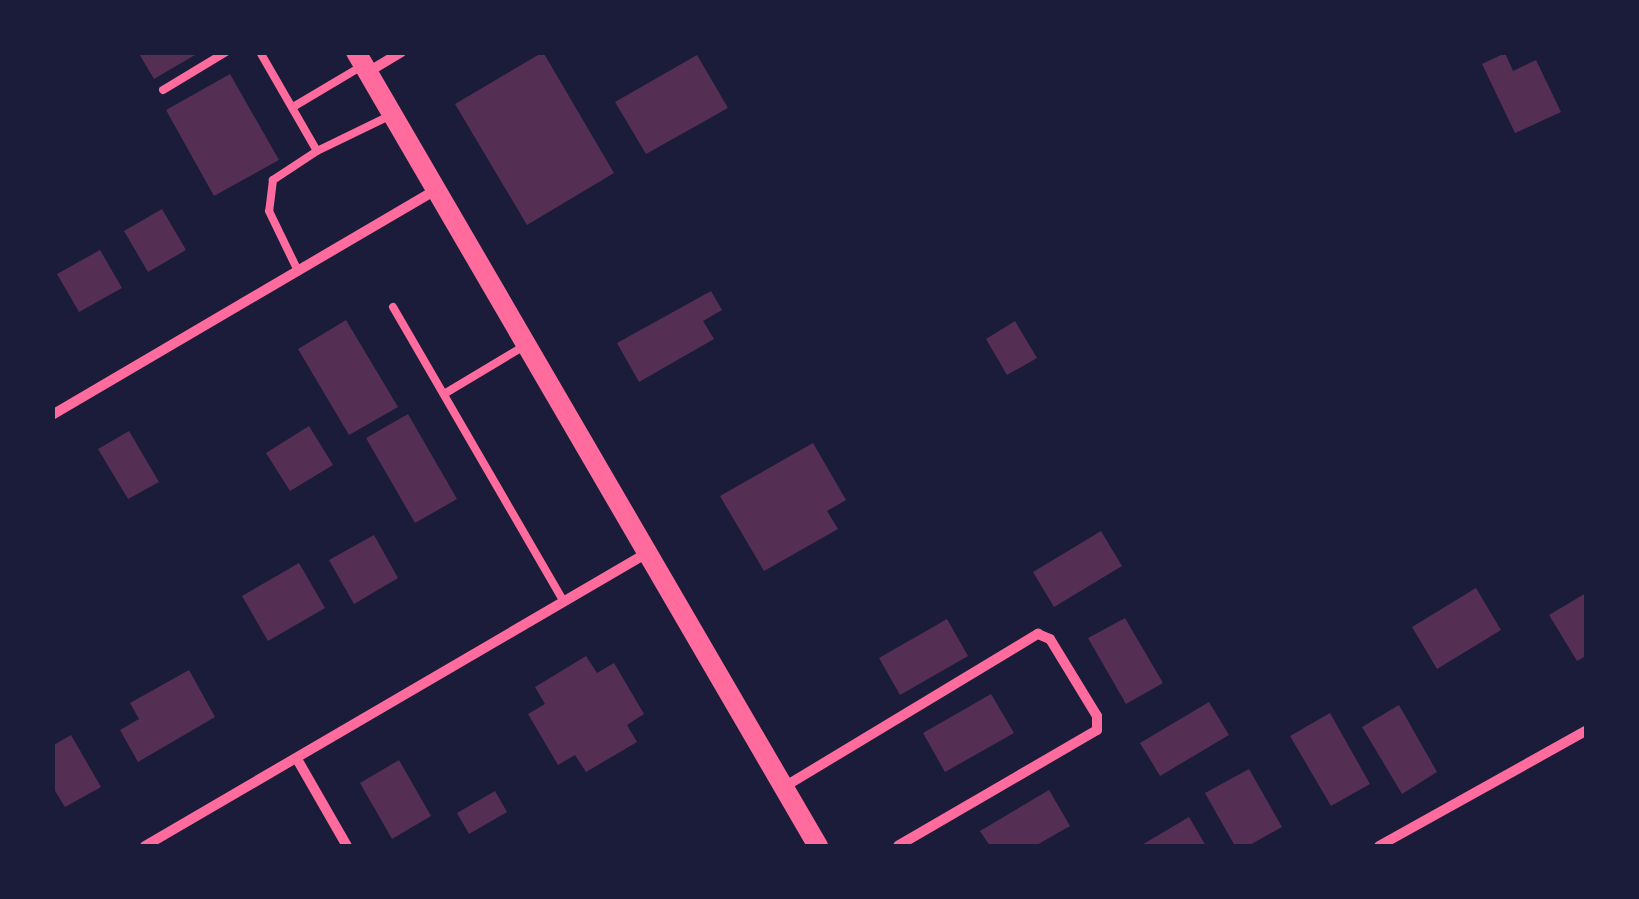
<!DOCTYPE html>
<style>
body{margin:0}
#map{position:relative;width:1639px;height:899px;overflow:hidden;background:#1b1b3a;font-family:"Titillium Web",sans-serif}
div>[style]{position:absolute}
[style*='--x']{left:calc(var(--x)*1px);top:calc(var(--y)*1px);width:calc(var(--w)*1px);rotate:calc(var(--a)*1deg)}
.building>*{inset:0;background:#542f53}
.service>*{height:8px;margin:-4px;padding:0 4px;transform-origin:4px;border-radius:4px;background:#ff6b9d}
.minor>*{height:10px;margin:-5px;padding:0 5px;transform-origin:5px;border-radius:5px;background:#ff6b9d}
.secondary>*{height:20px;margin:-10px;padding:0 10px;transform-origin:10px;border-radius:10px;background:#ff6b9d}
span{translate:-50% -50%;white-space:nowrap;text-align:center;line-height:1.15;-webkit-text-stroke:10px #1b1b3a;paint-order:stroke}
.frame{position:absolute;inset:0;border:55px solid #1b1b3a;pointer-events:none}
</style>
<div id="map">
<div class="building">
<i style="clip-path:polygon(138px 52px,200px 52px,154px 79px)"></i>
<i style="clip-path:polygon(543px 52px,614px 173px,527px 225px,455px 104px)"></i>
<i style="clip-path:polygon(1505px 53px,1513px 71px,1536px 60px,1561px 112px,1515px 133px,1482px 64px)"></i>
<i style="clip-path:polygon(697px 55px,728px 108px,646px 154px,615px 102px)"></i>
<i style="clip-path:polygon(230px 74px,279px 160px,214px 196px,166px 110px)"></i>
<i style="clip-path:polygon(162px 209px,186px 250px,148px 272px,124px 231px)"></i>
<i style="clip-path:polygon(100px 250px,122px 288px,79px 312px,57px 274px)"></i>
<i style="clip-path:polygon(711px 291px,722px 310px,703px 321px,714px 339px,639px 382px,617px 343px)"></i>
<i style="clip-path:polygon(346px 320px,398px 407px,349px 435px,298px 349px)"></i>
<i style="clip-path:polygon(1015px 321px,1037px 358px,1007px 375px,986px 339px)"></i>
<i style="clip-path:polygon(408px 414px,457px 499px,415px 523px,366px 438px)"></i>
<i style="clip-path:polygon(309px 426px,333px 465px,290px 491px,266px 453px)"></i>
<i style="clip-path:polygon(129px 431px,159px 482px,128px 499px,98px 449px)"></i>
<i style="clip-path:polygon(813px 443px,846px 500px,827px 511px,838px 529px,764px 571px,720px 496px)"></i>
<i style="clip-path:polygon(1101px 531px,1122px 566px,1054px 607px,1033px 572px)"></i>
<i style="clip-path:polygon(374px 535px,398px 578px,354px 604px,329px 560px)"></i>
<i style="clip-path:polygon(299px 563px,325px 608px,268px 641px,242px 596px)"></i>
<i style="clip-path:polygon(1476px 588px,1501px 630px,1437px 669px,1412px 627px)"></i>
<i style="clip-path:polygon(1586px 593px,1586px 656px,1577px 661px,1549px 615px)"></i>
<i style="clip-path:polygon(1125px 618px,1163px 683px,1126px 704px,1088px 638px)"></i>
<i style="clip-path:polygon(947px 619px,968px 656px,900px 695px,879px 658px)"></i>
<i style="clip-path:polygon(586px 656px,597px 673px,614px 663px,644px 714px,627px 725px,637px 742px,586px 772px,575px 755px,558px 765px,528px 714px,545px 704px,535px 687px)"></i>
<i style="clip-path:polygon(189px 670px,215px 717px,138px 762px,120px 730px,139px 719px,130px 703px)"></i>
<i style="clip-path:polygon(991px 694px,1014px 733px,945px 772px,923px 733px)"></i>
<i style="clip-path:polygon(1209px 702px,1229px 735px,1160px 776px,1140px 743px)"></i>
<i style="clip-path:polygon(1399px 705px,1437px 772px,1402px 794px,1362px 727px)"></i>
<i style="clip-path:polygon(1330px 713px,1370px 784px,1331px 806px,1290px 736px)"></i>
<i style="clip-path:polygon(71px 735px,101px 787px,65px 807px,52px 786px,52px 746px)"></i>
<i style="clip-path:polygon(399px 760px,431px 816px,392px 839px,360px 783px)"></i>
<i style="clip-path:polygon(1249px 769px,1282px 827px,1248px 846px,1235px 846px,1205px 793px)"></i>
<i style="clip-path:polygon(1049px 790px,1070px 826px,1035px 846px,990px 846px,980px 831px)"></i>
<i style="clip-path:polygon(495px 791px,507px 812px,469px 834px,457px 813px)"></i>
<i style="clip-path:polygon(1189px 817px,1206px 846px,1140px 846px)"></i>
</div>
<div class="service">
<i style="--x:260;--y:52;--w:114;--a:60.1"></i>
<i style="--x:317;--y:151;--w:53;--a:146.6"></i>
<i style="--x:273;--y:180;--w:31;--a:97"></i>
<i style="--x:269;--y:211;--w:67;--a:64.2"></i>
<i style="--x:163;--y:90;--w:74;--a:-31.1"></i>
<i style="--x:293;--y:107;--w:80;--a:-30.7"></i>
<i style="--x:317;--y:151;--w:80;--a:-25.9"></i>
<i style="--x:393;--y:307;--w:341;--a:59.9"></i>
<i style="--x:444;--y:394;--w:96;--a:-30.9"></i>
</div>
<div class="minor">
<i style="--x:368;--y:72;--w:39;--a:-31"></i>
<i style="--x:52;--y:415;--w:445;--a:-30.4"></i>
<i style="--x:297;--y:759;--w:100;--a:60.1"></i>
<i style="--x:784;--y:787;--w:297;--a:-31.1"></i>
<i style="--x:1038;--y:634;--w:13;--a:23"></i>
<i style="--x:1050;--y:639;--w:90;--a:58.6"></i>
<i style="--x:1097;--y:716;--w:14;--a:90"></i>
<i style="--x:1097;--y:730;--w:230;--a:149.8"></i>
<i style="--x:145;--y:846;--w:581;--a:-30.27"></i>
<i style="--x:1379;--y:846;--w:237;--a:-29.1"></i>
</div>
<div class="secondary">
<i style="--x:356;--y:52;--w:919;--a:59.81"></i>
</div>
<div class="frame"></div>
</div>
